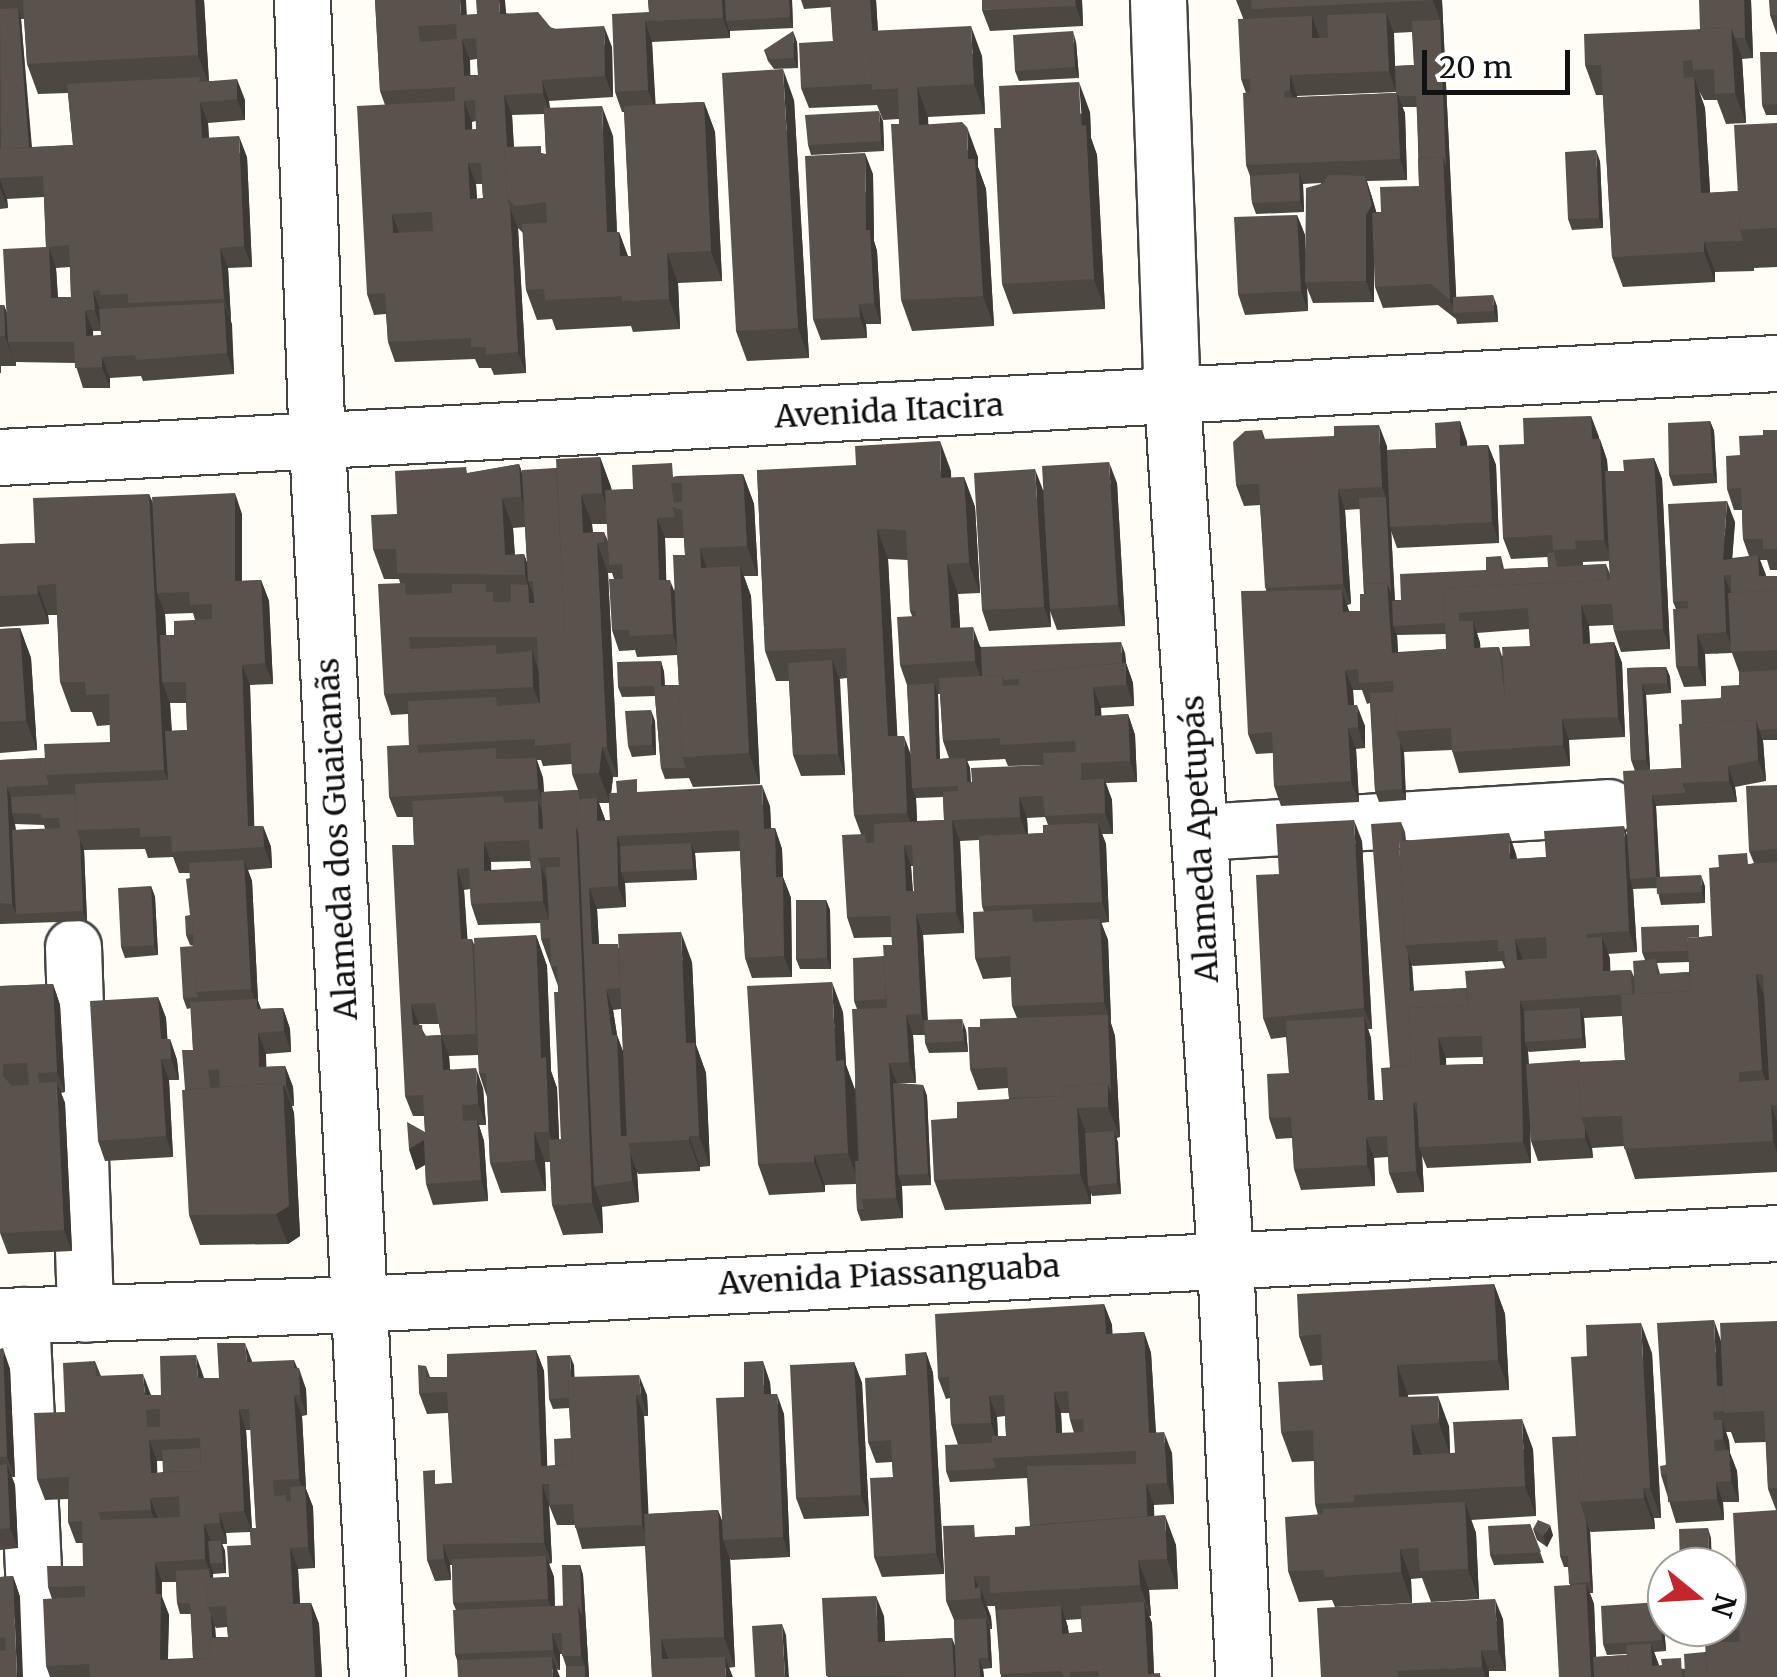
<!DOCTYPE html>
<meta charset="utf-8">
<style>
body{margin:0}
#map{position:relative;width:1777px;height:1677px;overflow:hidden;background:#fffdf5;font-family:Merriweather,serif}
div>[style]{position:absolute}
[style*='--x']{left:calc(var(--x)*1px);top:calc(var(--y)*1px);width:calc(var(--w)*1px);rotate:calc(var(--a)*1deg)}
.roads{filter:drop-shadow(2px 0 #444) drop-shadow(-2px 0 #444) drop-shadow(0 2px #444) drop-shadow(0 -2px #444)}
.minor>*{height:55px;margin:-27.5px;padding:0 27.5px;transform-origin:27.5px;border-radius:27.5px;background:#fff}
.wall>*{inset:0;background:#4d4742}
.shaded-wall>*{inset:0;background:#3f3936}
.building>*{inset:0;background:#5a524d}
span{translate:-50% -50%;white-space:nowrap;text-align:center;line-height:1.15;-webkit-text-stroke:10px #fff;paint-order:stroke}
.street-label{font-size:32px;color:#111}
.north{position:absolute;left:1647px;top:1547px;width:100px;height:100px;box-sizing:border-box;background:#fff;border:2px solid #a0a0a0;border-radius:50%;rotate:108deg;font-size:28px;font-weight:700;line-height:40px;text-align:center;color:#111}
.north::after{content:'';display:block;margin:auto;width:35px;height:45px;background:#c4262e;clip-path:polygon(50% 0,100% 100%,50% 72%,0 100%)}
.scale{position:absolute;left:1422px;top:50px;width:148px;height:45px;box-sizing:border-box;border:5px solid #111;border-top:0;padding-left:12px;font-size:30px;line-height:35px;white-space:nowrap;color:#111;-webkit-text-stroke:8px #fff;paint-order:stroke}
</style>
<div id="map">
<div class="roads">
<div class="minor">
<i style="--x:302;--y:0;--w:441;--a:88.1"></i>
<i style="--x:317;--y:441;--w:1237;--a:87.22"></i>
<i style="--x:1158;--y:0;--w:395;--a:88"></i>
<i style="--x:1172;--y:395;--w:865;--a:86.49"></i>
<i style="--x:1225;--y:1258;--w:419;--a:87.5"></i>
<i style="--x:0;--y:457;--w:1779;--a:-3.03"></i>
<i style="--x:1200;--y:832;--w:409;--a:-3.5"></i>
<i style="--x:73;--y:947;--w:367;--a:88.1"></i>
<i style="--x:21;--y:1315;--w:362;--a:87.3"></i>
<i style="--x:0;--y:1316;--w:357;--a:-1.9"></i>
<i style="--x:357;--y:1304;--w:1422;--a:-2.86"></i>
</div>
</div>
<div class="wall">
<i style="clip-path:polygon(evenodd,0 0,204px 0,209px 81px,245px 100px,245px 120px,208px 123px,209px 138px,247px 157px,252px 267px,228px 268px,234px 374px,143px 381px,141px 376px,110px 378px,110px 388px,83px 388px,75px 363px,16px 362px,16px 366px,1px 366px,1px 373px,0 373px,0 305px,4px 305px,7px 314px,46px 247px,44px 197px,7px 199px,8px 208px,0 209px,0 0,21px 19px,24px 19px,27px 64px,38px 94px,68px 93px,73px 145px,32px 147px,21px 19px,0 0,70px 267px,71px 297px,58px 297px,56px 268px,70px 267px,0 0,93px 331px,101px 331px,101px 335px,93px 336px,93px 331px)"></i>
<i style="clip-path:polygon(evenodd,375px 0,467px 15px,506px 13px,612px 47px,613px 97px,549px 101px,550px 108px,613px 136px,617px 232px,619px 232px,628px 256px,631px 256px,624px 112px,622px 112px,615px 92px,649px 12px,648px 0,792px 0,793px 28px,730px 31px,730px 38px,652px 42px,655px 104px,704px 102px,715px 132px,722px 281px,678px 283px,680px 329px,633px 332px,631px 326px,556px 330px,552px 319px,537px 320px,526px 290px,523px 233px,518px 228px,526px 373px,494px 375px,491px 368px,479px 368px,475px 359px,395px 362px,388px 342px,386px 314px,374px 315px,367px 294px,385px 105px,380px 91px,375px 0,477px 59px,478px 75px,470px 75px,470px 60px,477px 59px,375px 0,544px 114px,546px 154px,514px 147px,512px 115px,544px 114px,375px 0,476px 121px,476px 129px,472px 130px,472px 122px,476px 121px,375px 0,476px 184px,482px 184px,483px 198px,477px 199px,476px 184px)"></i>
<i style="clip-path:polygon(801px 0,876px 0,878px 31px,982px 56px,985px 114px,928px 117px,928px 124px,978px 157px,978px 167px,986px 189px,994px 326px,912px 331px,901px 300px,899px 119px,883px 120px,877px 105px,809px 108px,801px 88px,833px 41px,831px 7px,804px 9px)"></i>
<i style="clip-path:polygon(1082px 0,1083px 26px,990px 31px,982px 10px)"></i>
<i style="clip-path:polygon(evenodd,1236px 0,1442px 0,1456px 297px,1497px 306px,1498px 322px,1457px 324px,1456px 319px,1438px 305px,1383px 308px,1375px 287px,1374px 250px,1374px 302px,1313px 303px,1307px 288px,1308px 311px,1245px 315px,1238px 294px,1297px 215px,1305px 235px,1305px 251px,1321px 183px,1303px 184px,1304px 212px,1256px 214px,1252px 203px,1250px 176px,1246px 165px,1246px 93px,1241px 79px,1243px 18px,1236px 0,1412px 32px,1414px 65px,1395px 66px,1393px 33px,1412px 32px,1236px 0,1396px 92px,1396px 93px,1297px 97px,1297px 96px,1396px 92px,1236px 0,1402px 107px,1417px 107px,1419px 186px,1381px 212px,1376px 212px,1367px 181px,1407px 180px,1405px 113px,1402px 107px)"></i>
<i style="clip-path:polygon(1751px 0,1753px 58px,1742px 59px,1746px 123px,1726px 124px,1717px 100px,1704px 100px,1699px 91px,1705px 108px,1710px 193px,1738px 191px,1777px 123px,1777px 267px,1754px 268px,1754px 271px,1715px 272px,1715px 282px,1623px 287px,1612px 257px,1603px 95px,1596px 95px,1585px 65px,1700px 29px)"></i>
<i style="clip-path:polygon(1777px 0,1777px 35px,1770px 15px)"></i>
<i style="clip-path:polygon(797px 42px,798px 68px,774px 69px,768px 61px,764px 50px)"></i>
<i style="clip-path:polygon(1076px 42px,1079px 78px,1019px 81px,1015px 71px)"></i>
<i style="clip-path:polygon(1777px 52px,1777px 115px,1766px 115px,1762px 105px)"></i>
<i style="clip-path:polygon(794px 100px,809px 358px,747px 361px,736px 331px)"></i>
<i style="clip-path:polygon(1090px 112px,1091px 138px,1097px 155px,1105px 309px,1013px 314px,1002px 284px,1001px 128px)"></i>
<i style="clip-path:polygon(883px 121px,884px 151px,811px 155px,808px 145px)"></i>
<i style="clip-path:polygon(1600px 161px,1603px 228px,1572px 230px,1568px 219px)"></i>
<i style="clip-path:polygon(873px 174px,874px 241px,877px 251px,881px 324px,866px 324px,867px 338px,821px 340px,813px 319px)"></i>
<i style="clip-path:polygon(evenodd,1591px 416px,1607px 460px,1608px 471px,1624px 471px,1654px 458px,1662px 479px,1670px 649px,1621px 652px,1614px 631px,1613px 625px,1589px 626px,1590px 644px,1614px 642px,1622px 663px,1625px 737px,1569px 740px,1570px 766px,1459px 773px,1452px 750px,1404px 752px,1406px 800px,1379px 802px,1375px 791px,1370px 703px,1367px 704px,1362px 690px,1353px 690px,1354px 705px,1365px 726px,1365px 748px,1356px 749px,1359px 802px,1281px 806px,1274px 786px,1273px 753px,1256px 754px,1248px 734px,1266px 591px,1260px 505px,1244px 506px,1236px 485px,1262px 430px,1265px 439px,1387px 446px,1387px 450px,1436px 448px,1460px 421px,1467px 446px,1488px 445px,1496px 465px,1499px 543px,1397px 548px,1391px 531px,1395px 600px,1401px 600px,1486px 570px,1501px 556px,1504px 569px,1548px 567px,1548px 557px,1511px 559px,1503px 538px,1524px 444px,1591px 416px,1360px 509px,1364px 594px,1360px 611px,1349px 611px,1347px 605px,1351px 604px,1345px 510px,1360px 509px,1591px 416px,1609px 561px,1610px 574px,1606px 564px,1583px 565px,1583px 562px,1609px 561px,1591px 416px,1529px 629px,1530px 646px,1502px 656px,1499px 647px,1480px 648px,1477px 633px,1529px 629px,1591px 416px,1446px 634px,1446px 649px,1398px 652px,1397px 635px,1446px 634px)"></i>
<i style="clip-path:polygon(1710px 421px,1714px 431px,1717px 483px,1673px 486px,1669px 475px)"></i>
<i style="clip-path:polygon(evenodd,1777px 430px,1777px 570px,1770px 570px,1767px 560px,1760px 560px,1766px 576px,1777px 576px,1777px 740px,1763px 740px,1766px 781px,1735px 787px,1737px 802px,1656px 806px,1660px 877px,1705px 886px,1705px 903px,1661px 905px,1657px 888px,1633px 889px,1637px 952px,1608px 954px,1610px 971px,1631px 970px,1635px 979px,1645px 960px,1642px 952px,1703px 937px,1712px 936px,1751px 864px,1754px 863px,1749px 851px,1777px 785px,1777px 1172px,1635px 1179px,1624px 1146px,1592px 1148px,1593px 1158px,1538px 1161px,1531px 1141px,1530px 1129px,1531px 1163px,1427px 1168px,1422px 1156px,1424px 1192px,1397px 1193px,1389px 1173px,1388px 1157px,1374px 1158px,1375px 1186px,1301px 1190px,1294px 1169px,1292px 1138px,1276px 1139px,1269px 1118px,1289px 1073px,1286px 1037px,1271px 1039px,1263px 1018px,1279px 874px,1362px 841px,1372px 1029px,1368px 1029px,1371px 1038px,1374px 1100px,1383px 1100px,1390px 1067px,1401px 822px,1405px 832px,1406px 840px,1516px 854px,1517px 859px,1546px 857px,1627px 836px,1635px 771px,1631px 760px,1627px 668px,1666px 667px,1670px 677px,1671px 693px,1646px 695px,1650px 770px,1682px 768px,1682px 724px,1739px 685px,1739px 672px,1732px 653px,1705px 654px,1706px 686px,1684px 687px,1676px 666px,1676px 609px,1673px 602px,1735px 522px,1732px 558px,1749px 556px,1743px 539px,1742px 510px,1734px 510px,1727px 489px,1740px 455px,1763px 435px,1777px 430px,1502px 961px,1505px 968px,1466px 988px,1414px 991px,1412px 965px,1413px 966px,1502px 961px,1777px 430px,1689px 962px,1689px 972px,1660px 974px,1657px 963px,1689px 962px,1777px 430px,1622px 1016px,1625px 1060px,1529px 1064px,1528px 1051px,1529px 1052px,1586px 1048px,1584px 1018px,1622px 1016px,1777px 430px,1483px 1057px,1483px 1064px,1446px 1065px,1446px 1058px,1483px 1057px)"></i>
<i style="clip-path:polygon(evenodd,600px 457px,612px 490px,633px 489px,677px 476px,743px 474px,754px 504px,758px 576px,744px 576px,751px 596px,760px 784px,693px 787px,689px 778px,665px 779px,661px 768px,655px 696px,622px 697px,618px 687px,661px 661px,664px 672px,665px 685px,679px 685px,677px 655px,637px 657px,635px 650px,619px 651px,612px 630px,614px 579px,612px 573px,608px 573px,618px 777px,613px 777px,611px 793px,641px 792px,770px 806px,771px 828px,775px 828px,782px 849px,783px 877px,791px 898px,792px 977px,752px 978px,745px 958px,740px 851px,695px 853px,697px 880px,625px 883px,626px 907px,597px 909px,599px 944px,692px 962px,696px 1045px,706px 1073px,710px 1166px,700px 1167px,700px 1171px,638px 1174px,637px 1172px,639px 1202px,602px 1207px,603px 1233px,563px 1235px,552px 1205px,550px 1162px,545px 1162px,546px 1191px,501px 1193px,490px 1163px,487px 1097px,479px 1073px,478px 1055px,449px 1056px,450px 1069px,483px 1088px,486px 1125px,479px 1125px,484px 1141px,488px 1201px,433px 1205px,426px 1184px,425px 1165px,416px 1170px,409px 1149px,425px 1132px,424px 1116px,413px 1116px,405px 1096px,414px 845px,413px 817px,397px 817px,389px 797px,409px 745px,408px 714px,391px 715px,384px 694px,400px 583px,399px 579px,384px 579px,373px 549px,397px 514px,469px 473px,519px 464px,522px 473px,556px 468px,600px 457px,592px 524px,607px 524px,608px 541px,604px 532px,593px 532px,592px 524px,600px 457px,525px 527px,527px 563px,524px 554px,515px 555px,513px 528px,525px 527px,600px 457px,665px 538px,684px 538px,685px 555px,674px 591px,666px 580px,665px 538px,600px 457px,537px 760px,541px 760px,543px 766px,572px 764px,572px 774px,578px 790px,544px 792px,543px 778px,537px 760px,600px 457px,599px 803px,609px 803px,610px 820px,605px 820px,599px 803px,600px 457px,530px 861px,531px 868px,491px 870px,491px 862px,530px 861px,600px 457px,470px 889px,471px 904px,478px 925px,541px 923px,541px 939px,558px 986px,561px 1139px,559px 1139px,557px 1088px,551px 1071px,547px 966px,536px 935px,474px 944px,472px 939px,467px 939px,464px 890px,470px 889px,600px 457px,621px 1009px,623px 1051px,617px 1035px,613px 1010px,621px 1009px,600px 457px,419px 1024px,439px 1024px,441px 1035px,426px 1036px,419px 1024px)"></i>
<i style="clip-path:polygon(evenodd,757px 470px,951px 471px,951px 478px,964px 477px,975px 507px,980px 593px,958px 594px,960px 628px,981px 647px,1125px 653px,1126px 663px,1133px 683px,1134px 706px,1101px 708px,1101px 716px,1128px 714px,1135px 735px,1137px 782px,1106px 783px,1112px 800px,1113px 834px,1102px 834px,1106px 844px,1109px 922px,1101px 923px,1108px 940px,1111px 1023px,1115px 1036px,1120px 1137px,1117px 1138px,1121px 1194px,1092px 1196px,1091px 1193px,1091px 1204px,945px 1210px,934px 1180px,957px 1118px,1009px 1099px,1008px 1088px,978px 1090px,970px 1069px,980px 1027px,1017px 1018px,1012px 1006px,1011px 977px,983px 979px,975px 958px,984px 912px,982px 906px,979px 840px,960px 841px,964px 933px,923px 935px,928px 1020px,966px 1030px,968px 1052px,929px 1053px,925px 1043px,925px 1035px,913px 1035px,916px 1083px,897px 1083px,923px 1085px,927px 1096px,931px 1185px,902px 1186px,903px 1218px,861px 1221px,857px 1210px,856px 1184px,825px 1185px,825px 1192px,769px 1195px,758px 1164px,843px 1012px,846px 1065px,855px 1090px,857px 1009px,854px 1001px,892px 945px,892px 937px,854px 938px,847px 917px,861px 834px,854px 815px,847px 678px,839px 679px,845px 775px,801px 776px,793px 755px,789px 681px,776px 681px,765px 651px,757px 470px,888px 559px,908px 560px,910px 611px,912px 616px,900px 665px,907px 685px,911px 755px,897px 736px,888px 559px,757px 470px,938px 694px,940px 694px,943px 741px,949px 758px,940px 759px,938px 694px,757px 470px,1005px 759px,1008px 766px,1044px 765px,971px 782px,970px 768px,967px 761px,1005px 759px,757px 470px,943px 797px,944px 820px,917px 821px,916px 798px,943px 797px,757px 470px,1045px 817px,1048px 825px,1043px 833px,1028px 834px,1027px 818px,1045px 817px,757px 470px,911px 866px,913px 866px,914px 891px,913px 891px,911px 866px)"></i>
<i style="clip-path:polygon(1117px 483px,1125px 626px,1057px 630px,1050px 611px,1051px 627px,989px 631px,982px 610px,1043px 490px)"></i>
<i style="clip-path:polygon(evenodd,149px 494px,153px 503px,242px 514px,242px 581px,261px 580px,269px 601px,273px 684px,250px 685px,254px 826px,263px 826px,271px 847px,272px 868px,248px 870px,252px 881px,258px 1001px,261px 1009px,283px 1008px,290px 1029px,291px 1052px,266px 1054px,266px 1067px,285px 1066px,293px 1087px,294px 1106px,292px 1106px,294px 1113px,300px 1236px,288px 1244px,200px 1245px,189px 1215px,185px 1089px,193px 1050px,191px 1008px,187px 1009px,183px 998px,194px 946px,190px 945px,186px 935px,190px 915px,190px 873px,179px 873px,173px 857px,148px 858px,145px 849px,84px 850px,87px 921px,0 924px,0 760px,45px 758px,110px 742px,110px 725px,97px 726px,92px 712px,71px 712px,60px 682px,57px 615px,48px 615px,49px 624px,0 627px,0 544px,35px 543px,149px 494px,193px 613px,195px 620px,174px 635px,166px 635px,165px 614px,193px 613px,149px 494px,170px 703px,186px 703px,187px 730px,172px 731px,170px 703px,149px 494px,15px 824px,44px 825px,45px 829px,16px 830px,15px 824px)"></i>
<i style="clip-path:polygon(20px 628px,31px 658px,37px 750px,0 753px,0 629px)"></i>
<i style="clip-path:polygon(655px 721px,656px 755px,632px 757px,628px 746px)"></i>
<i style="clip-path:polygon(151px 886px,155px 897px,158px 955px,125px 958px,121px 947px)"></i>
<i style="clip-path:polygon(826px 900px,830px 910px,831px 969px,800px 969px,796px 959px)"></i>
<i style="clip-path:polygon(53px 984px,60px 1005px,65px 1092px,61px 1093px,65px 1103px,72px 1251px,8px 1254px,0 1233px,0 986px)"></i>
<i style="clip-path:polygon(158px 997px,166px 1018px,167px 1039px,170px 1039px,177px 1060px,179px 1080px,169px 1080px,173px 1157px,105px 1161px,98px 1141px)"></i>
<i style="clip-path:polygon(1494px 1284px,1505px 1314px,1509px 1390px,1408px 1395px,1408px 1397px,1449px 1426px,1450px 1453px,1533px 1449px,1536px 1516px,1471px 1520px,1476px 1533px,1479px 1599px,1431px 1602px,1422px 1578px,1411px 1579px,1412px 1603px,1335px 1607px,1332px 1600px,1299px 1602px,1288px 1571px,1318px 1515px,1315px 1504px,1314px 1461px,1292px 1462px,1281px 1432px,1323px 1380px,1322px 1365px,1310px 1366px,1299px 1336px)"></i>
<i style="clip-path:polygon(evenodd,1104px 1304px,1112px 1325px,1112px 1334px,1144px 1332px,1151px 1353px,1156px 1432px,1172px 1453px,1174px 1504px,1154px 1505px,1154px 1516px,1176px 1545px,1178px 1589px,1149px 1590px,1151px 1616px,1149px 1616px,1152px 1623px,1154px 1673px,1162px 1677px,1001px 1677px,995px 1606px,987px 1606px,991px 1617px,992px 1629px,990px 1629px,992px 1668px,983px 1669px,984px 1677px,827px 1677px,884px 1616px,885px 1641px,952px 1638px,955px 1647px,954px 1620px,946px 1601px,978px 1537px,1015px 1535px,1030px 1526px,1027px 1478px,950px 1482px,946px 1471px,958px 1445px,951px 1424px,950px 1398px,946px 1399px,938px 1378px,1104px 1304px,1061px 1413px,1069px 1413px,1070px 1420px,1074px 1433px,1062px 1433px,1061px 1413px,1104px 1304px,1005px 1416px,1006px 1436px,998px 1436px,997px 1417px,1005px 1416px,1104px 1304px,1081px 1619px,1082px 1632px,1069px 1633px,1066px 1620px,1081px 1619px)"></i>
<i style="clip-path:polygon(1777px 1321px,1777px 1677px,1559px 1677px,1570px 1585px,1568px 1567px,1564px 1567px,1560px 1556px,1576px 1436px,1652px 1353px,1661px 1518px,1654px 1518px,1655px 1529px,1591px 1532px,1590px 1531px,1593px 1593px,1590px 1593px,1594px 1604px,1596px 1657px,1627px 1655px,1627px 1654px,1607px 1655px,1603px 1644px,1659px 1602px,1663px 1613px,1666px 1651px,1654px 1652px,1659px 1666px,1685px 1669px,1705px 1652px,1740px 1642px,1681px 1642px,1677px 1632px,1737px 1595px,1776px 1510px,1768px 1489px,1766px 1442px,1735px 1443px,1731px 1432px,1726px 1432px,1729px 1441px,1730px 1453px,1737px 1471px,1739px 1502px,1723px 1502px,1724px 1520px,1676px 1523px,1661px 1475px,1721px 1340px)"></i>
<i style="clip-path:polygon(0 1349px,10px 1369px,15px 1477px,12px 1477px,15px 1485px,18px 1548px,0 1550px)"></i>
<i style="clip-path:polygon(536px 1350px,544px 1371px,547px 1466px,555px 1465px,571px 1438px,569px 1408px,553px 1409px,549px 1399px,574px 1365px,574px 1377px,647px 1395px,648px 1416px,644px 1416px,648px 1514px,718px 1510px,722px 1521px,744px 1397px,770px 1382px,771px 1394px,784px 1414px,790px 1557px,731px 1560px,730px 1559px,735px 1667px,652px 1677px,645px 1546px,582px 1549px,575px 1525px,557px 1525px,549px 1505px,552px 1563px,549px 1564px,554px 1577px,555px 1606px,563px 1606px,580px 1565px,583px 1575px,589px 1677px,566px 1666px,562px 1654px,560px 1654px,560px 1670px,457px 1660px,455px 1654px,456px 1610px,453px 1603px,452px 1565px,450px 1565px,451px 1580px,435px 1581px,427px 1560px,440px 1484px,452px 1483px,448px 1413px,427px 1414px,419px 1393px,426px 1366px,430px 1377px,447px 1377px)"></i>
<i style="clip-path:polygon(926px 1352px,933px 1373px,944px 1574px,882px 1577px,874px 1557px,893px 1477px,892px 1462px,876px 1463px,868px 1442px,906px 1375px)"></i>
<i style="clip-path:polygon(evenodd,95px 1361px,101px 1376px,151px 1395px,161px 1395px,203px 1375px,204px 1378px,219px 1378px,252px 1362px,299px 1368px,306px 1389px,307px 1415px,302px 1416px,306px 1489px,313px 1507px,315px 1568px,298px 1569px,300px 1603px,311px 1603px,319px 1624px,322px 1677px,50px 1677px,46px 1666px,52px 1599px,48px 1587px,83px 1566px,83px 1543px,76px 1543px,68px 1522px,68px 1499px,45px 1500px,37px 1479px,65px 1412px,95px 1361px,246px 1430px,251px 1430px,256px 1528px,252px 1528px,246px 1430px,95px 1361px,157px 1461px,163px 1461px,163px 1472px,157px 1473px,157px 1461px,95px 1361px,250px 1532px,251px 1545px,229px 1577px,213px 1578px,213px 1572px,213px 1574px,226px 1573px,225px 1551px,222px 1544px,227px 1544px,226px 1533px,250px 1532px,95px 1361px,162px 1582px,176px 1582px,177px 1603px,180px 1614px,191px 1614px,193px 1658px,168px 1659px,169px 1615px,162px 1597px,162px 1582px,95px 1361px,215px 1626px,216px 1628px,227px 1627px,228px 1637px,216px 1637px,215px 1626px)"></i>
<i style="clip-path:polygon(854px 1362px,862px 1383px,869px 1516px,804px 1519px,796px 1498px)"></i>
<i style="clip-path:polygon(1530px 1524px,1544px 1563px,1494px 1565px,1490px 1555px)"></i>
<i style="clip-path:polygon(1533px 1529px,1553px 1535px,1547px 1547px,1537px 1540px)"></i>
<i style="clip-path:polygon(13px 1576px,20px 1597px,0 1677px,0 1577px)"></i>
<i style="clip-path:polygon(1503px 1619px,1506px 1671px,1489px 1671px,1489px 1677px,1321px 1677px)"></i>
</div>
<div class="shaded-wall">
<i style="clip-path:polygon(195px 0,204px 0,209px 85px,198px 55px)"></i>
<i style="clip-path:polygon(460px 0,466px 0,468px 36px,461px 15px)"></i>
<i style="clip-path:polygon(499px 0,505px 0,508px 35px,500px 14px)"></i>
<i style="clip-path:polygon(722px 0,728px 0,726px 21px,730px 31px,730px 38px,723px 18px)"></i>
<i style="clip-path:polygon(789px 0,792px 0,793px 28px,790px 17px)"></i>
<i style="clip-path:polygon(870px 0,876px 0,881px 89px,877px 90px)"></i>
<i style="clip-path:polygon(1075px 0,1082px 0,1083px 26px,1076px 6px)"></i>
<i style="clip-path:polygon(1433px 0,1442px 0,1457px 313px,1455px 313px,1450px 300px,1443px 157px,1440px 20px)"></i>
<i style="clip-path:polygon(1744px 0,1751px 0,1753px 58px,1745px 38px)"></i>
<i style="clip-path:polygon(18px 8px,21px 19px,33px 168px,29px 158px)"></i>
<i style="clip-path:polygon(1386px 13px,1394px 33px,1396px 92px,1389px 71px)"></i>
<i style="clip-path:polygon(1312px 16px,1319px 36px,1320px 59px,1312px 38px)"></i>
<i style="clip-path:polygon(645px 21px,652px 42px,656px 111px,648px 90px)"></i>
<i style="clip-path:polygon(604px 26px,612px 47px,613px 97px,605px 76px)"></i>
<i style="clip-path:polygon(971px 26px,982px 56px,985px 114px,974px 84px)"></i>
<i style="clip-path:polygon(1731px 28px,1742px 58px,1746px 123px,1735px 93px)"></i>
<i style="clip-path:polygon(793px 31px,797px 42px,798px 68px,794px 58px)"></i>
<i style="clip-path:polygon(1073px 31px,1076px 42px,1079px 78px,1075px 67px)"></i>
<i style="clip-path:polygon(462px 39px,470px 60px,471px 97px,464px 76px)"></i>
<i style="clip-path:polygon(783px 69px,794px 100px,809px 358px,798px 328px)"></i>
<i style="clip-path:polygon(1290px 75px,1297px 96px,1298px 111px,1290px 90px)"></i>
<i style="clip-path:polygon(1694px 77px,1705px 108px,1712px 224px,1701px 193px)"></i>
<i style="clip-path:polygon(237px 79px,245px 100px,245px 120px,237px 99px)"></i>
<i style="clip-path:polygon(542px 80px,549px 101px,550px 114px,543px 93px)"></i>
<i style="clip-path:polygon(1079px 82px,1090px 112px,1091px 138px,1097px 155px,1105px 309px,1094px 279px)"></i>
<i style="clip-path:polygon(917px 87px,928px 117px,930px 155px,919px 125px)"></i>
<i style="clip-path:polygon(1397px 93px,1405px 113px,1407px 180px,1400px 159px)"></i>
<i style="clip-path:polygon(504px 95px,512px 115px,517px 206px,510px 201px)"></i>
<i style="clip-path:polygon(464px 101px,472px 122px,473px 150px,465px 130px)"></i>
<i style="clip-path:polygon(200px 102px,208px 123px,210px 159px,202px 138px)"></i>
<i style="clip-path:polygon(704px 102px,715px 132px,722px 281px,711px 251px)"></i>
<i style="clip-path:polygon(602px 106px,613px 136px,618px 262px,607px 232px)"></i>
<i style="clip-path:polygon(879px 111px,883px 121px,884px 151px,881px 141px)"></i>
<i style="clip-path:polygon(967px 127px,978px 157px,978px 167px,986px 189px,994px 326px,983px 296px,968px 159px)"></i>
<i style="clip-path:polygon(239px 136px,247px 157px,252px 267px,244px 246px)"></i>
<i style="clip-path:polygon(1596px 150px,1600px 161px,1603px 228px,1599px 218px)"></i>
<i style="clip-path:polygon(865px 153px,873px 174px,874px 241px,877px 251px,881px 324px,874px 303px,866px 230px)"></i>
<i style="clip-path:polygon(468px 163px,476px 184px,478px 220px,470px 199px)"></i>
<i style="clip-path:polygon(1299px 173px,1303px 184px,1304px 212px,1300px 201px)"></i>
<i style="clip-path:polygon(1365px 176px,1372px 197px,1380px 225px,1374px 235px,1374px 302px,1366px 281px)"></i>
<i style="clip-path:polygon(0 180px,7px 199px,8px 208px,0 187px)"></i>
<i style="clip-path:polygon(510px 208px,518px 228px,526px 373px,518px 352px)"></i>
<i style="clip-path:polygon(392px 214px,400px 235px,393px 233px)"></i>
<i style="clip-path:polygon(1297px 215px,1305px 235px,1307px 282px,1305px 282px,1307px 288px,1308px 311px,1301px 291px)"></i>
<i style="clip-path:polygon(619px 232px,630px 262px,620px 256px)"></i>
<i style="clip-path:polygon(1704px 242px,1715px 272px,1715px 282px,1704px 252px)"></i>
<i style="clip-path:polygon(49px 247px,56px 268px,59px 318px,51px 298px)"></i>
<i style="clip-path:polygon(220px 248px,228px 268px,231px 320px,224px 299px)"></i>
<i style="clip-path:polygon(667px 253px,678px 283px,680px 329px,669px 299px)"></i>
<i style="clip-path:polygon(93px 291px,101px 311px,102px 331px,95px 310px)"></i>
<i style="clip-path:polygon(1493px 295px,1497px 306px,1498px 322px,1494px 311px)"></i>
<i style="clip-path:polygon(224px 303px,232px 324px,234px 374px,227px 353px)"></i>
<i style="clip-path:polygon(859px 304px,866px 324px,867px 338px,860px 317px)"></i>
<i style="clip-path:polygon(4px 305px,15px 335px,8px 342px,16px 366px,5px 336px)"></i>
<i style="clip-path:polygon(85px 310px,93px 331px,94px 357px,86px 336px)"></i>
<i style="clip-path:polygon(102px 357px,110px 378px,110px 388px,102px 367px)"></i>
<i style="clip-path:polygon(1591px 416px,1599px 437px,1600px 460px,1592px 439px)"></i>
<i style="clip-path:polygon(1460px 421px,1467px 442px,1468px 467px,1460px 446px)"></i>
<i style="clip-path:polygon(1710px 421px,1714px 431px,1717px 483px,1713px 473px)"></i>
<i style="clip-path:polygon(1379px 425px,1387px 446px,1396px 626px,1393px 626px,1397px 635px,1399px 673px,1392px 653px,1387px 583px,1386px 497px,1382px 487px)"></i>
<i style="clip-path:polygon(1600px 439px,1607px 460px,1612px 560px,1604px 540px)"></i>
<i style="clip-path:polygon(940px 441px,951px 471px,952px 508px,941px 478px)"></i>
<i style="clip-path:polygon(1488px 445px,1496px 465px,1499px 543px,1492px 522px)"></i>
<i style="clip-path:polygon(600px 457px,611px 487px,613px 523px,602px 493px)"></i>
<i style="clip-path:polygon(1654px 458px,1662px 479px,1670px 649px,1663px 629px)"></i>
<i style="clip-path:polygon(1109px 462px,1117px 483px,1125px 626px,1118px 605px)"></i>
<i style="clip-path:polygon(519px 464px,530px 495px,532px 527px,521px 497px)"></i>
<i style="clip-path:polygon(1035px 469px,1043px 490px,1051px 627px,1044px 607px)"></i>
<i style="clip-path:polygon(743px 474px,754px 504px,758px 576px,747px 546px)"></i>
<i style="clip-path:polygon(964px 477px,975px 507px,980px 593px,969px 563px)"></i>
<i style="clip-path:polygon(1338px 489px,1345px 510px,1351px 604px,1343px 584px)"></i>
<i style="clip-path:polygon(235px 493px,242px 514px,242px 602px,235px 581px)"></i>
<i style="clip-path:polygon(149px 494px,160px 524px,157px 593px,165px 614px,169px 682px,162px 682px,170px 703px,175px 800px,164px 770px)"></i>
<i style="clip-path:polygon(581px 494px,592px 524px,594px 563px,583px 533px)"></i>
<i style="clip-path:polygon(502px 498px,513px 528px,516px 575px,505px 555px)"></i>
<i style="clip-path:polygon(1727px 501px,1735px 522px,1731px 575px,1723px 560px)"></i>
<i style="clip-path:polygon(657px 518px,665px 538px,667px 601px,659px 580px)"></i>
<i style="clip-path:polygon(877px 529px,888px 559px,899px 766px,888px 736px)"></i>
<i style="clip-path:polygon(597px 543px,608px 573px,618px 777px,607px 747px)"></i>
<i style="clip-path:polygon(700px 548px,710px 578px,701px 568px)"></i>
<i style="clip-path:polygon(524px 554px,535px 586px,533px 581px,528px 581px,536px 601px,537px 624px,529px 603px,528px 585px,525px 575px)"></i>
<i style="clip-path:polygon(1758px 555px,1766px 575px,1767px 597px,1759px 576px)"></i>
<i style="clip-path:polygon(947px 564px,958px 594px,962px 659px,951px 628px)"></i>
<i style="clip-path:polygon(740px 566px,751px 596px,760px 784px,749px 753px)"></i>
<i style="clip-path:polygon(1724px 575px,1732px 596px,1734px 653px,1726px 632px)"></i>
<i style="clip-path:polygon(261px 580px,269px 601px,273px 684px,265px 663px)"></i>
<i style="clip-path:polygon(670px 580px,678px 601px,680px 655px,673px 634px)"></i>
<i style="clip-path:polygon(37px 585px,48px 615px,49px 624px,38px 594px)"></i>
<i style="clip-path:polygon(1342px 590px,1349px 611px,1343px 612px)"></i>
<i style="clip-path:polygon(1581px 605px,1589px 626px,1591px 665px,1583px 644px)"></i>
<i style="clip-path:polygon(1473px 621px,1480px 642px,1482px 669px,1474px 648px)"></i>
<i style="clip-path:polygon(973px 627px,984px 657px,982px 681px,975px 661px)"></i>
<i style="clip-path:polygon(20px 628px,31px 658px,37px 750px,26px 720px)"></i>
<i style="clip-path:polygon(1697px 634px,1705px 654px,1706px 686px,1698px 666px)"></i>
<i style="clip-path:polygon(1121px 642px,1125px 653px,1126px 663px,1133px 683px,1134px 706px,1123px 673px)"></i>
<i style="clip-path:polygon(1614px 642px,1622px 663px,1625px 737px,1618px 717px)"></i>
<i style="clip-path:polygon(532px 651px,539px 672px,541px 707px,533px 687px)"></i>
<i style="clip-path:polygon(832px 660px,840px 680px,845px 775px,838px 754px)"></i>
<i style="clip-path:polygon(661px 661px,664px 672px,665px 696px,661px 686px)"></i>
<i style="clip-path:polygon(242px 665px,250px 685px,255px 847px,248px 826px)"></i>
<i style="clip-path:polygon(1666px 667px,1670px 677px,1671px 693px,1667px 683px)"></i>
<i style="clip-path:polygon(1345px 670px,1353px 690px,1355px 726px,1348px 705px)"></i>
<i style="clip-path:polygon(934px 683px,938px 694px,940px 770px,936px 759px)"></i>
<i style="clip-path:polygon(1642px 684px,1646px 695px,1650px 770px,1646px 760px)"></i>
<i style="clip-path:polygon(1093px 687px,1101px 708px,1103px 737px,1095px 716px)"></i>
<i style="clip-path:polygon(1357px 705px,1365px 726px,1365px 748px,1358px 727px)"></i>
<i style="clip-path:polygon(651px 710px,655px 721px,656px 755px,652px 745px)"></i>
<i style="clip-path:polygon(1128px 714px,1135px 735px,1137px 782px,1130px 761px)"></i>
<i style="clip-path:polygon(1562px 719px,1569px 740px,1570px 766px,1563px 745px)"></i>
<i style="clip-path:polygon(1756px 720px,1763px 741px,1766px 781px,1758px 760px)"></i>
<i style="clip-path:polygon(1348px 728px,1356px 749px,1359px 802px,1351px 781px)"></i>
<i style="clip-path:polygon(904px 736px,915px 766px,912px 788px,916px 798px,918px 843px,907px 813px)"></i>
<i style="clip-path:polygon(1400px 742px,1404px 752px,1406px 800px,1402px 789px)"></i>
<i style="clip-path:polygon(602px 747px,613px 777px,610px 803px,599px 773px)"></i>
<i style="clip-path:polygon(536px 758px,543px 778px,545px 810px,538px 789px)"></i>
<i style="clip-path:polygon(966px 758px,970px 768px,971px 796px,968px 785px)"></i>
<i style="clip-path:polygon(1728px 766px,1735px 787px,1737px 802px,1729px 781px)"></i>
<i style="clip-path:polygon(1104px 779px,1112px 800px,1113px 834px,1105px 813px)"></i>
<i style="clip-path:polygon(762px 785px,770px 806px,772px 849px,764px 829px)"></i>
<i style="clip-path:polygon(7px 787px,15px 808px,12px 813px,15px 824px,20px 914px,16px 914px,20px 924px,12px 904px)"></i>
<i style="clip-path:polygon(580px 795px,584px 804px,594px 1186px,602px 1207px,603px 1233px,592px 1203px,576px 827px)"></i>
<i style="clip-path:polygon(1652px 795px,1656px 806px,1660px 888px,1656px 877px)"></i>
<i style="clip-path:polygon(1019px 797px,1027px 818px,1028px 838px,1020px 817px)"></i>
<i style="clip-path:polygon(597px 798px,605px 819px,605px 841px,597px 821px)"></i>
<i style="clip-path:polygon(538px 801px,546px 822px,541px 858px)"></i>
<i style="clip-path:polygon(952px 820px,960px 841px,964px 933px,956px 912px)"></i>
<i style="clip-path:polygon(1354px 820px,1362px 841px,1372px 1029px,1364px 1008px)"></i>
<i style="clip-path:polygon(1098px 823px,1106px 844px,1109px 922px,1102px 902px)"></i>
<i style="clip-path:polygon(263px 826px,271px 847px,272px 868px,264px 847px)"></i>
<i style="clip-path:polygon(1624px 826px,1631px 847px,1630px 879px,1633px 889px,1637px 952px,1629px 931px)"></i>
<i style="clip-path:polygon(775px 828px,782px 849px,783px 877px,791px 898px,792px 977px,784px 956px,776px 877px)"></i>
<i style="clip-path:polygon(1509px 833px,1516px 854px,1518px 880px,1510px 859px)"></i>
<i style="clip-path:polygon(617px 836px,624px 856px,621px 872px,625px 883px,626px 907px,618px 886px)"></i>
<i style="clip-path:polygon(80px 840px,84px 850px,87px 921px,83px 911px)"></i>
<i style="clip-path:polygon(484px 842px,491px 862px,492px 891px,484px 871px)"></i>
<i style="clip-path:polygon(691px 843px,695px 853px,697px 880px,693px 869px)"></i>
<i style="clip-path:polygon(904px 845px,911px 866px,914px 912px,906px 891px)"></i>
<i style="clip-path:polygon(244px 860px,252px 881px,258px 1001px,265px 1020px,265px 1030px,251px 989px)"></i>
<i style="clip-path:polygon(541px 866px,549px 887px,550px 922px,543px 901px)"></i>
<i style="clip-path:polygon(457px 869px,464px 890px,469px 960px,461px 939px)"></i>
<i style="clip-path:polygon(1701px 875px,1705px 886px,1705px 903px,1702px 892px)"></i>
<i style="clip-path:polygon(151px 886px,155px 897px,158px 955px,154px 945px)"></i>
<i style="clip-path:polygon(589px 888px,597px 909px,600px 965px,592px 944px)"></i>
<i style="clip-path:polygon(826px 900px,830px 910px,831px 969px,827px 958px)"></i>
<i style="clip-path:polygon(916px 914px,923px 935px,928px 1035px,921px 1014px)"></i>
<i style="clip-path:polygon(1100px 919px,1108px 940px,1111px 1022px,1104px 1002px)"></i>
<i style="clip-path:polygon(681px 932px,692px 962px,696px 1045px,706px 1073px,710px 1166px,699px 1136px,686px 1043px)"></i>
<i style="clip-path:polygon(536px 935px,547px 966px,551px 1071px,557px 1088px,560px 1162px,549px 1132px,541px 1058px)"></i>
<i style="clip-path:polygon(1602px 937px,1610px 958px,1611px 992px,1603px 971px)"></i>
<i style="clip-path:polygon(1515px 939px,1523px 960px,1517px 960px)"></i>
<i style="clip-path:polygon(1408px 954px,1412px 965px,1414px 1002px,1410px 991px)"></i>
<i style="clip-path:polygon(1756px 974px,1767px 1004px,1773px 1101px,1762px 1070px)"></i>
<i style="clip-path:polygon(832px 982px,843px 1012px,846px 1065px,855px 1090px,859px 1183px,848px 1153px,836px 1061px)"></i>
<i style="clip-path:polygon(53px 984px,60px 1005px,65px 1092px,57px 1072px)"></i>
<i style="clip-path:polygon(606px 989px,613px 1010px,617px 1035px,624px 1055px,628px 1143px,621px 1136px,612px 1035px)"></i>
<i style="clip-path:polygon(158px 997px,166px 1018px,169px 1060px,161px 1039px)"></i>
<i style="clip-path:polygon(1520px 1001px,1528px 1022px,1525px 1042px,1528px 1051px,1531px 1163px,1523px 1142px)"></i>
<i style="clip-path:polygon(411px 1004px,419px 1024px,413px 1025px)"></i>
<i style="clip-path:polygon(283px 1008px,290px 1029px,291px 1052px,284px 1031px)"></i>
<i style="clip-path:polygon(1580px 1008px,1584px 1019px,1586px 1048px,1582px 1038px)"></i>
<i style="clip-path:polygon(906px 1015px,913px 1035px,916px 1083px,909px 1062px)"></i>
<i style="clip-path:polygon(1108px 1015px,1115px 1036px,1120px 1137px,1108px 1107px)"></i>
<i style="clip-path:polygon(1364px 1017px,1371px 1038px,1376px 1120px,1368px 1100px)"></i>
<i style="clip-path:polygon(962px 1019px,966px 1030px,968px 1052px,964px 1041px)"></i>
<i style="clip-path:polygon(258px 1033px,266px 1054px,267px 1088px,259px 1067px)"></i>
<i style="clip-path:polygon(441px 1035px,449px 1056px,451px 1090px,443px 1070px)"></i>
<i style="clip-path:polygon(1438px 1037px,1446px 1058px,1447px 1086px,1440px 1065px)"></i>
<i style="clip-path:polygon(170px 1039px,177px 1060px,179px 1080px,171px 1059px)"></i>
<i style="clip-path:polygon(161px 1059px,169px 1080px,173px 1157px,166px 1136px)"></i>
<i style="clip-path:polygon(889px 1063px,897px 1083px,898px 1175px,902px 1186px,903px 1218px,896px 1198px)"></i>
<i style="clip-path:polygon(285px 1066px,293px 1087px,294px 1106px,286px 1085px)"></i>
<i style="clip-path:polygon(476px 1068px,483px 1088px,486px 1125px,478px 1104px)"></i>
<i style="clip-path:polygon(57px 1082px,65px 1103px,72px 1251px,64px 1230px)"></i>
<i style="clip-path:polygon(283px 1083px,294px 1113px,300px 1236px,288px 1244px,276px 1214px)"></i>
<i style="clip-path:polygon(923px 1085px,927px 1096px,931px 1185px,928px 1174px)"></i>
<i style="clip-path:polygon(1413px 1102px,1420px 1123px,1419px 1147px,1422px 1156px,1424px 1192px,1416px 1171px)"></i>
<i style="clip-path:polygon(1771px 1105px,1777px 1122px,1777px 1152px,1773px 1141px)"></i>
<i style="clip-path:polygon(1077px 1108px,1088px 1138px,1088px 1186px,1091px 1193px,1091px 1204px,1080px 1174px)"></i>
<i style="clip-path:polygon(477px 1120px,484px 1141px,488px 1201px,481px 1180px)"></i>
<i style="clip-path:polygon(1585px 1128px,1592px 1148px,1593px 1158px,1585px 1138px)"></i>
<i style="clip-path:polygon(1114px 1131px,1118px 1142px,1121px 1194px,1117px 1183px)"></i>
<i style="clip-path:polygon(534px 1132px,545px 1162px,546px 1191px,535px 1160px)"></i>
<i style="clip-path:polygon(689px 1136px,700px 1167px,700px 1171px,689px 1140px)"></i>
<i style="clip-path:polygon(1366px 1137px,1374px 1158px,1375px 1186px,1367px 1165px)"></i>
<i style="clip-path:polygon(424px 1140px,431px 1161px,416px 1170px,409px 1149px)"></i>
<i style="clip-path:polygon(630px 1152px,637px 1172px,639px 1202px,632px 1181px)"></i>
<i style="clip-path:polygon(814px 1155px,825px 1185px,825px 1192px,814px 1162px)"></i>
<i style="clip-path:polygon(1494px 1284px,1505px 1314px,1509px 1390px,1498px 1360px)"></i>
<i style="clip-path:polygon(1104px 1304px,1112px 1325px,1114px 1355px,1106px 1334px)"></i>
<i style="clip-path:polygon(1714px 1320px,1721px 1341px,1725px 1407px,1717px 1386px)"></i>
<i style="clip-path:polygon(1641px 1323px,1652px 1353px,1661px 1518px,1650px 1488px)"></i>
<i style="clip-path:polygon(1144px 1332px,1151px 1353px,1157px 1454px,1149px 1433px)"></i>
<i style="clip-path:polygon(245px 1343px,253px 1364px,247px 1362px)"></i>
<i style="clip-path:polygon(3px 1348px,10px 1369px,15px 1477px,7px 1457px)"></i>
<i style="clip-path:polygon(536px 1350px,544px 1371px,548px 1487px,541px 1466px)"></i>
<i style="clip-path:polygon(926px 1352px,933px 1373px,944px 1574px,936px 1553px)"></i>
<i style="clip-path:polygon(196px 1355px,203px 1375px,205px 1399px,198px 1378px)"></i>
<i style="clip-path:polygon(570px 1355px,574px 1365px,576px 1408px,572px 1397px)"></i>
<i style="clip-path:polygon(294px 1360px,306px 1389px,307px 1415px,300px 1395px,294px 1368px)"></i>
<i style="clip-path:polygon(763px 1361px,770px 1382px,772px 1415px,764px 1394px)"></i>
<i style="clip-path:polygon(854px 1362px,862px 1383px,869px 1516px,861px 1495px)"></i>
<i style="clip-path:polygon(1397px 1365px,1408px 1395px,1410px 1428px,1399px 1397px)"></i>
<i style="clip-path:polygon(143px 1374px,151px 1395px,145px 1395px)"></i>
<i style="clip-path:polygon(639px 1375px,647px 1395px,648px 1416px,641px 1395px)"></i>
<i style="clip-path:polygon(1054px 1392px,1061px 1413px,1063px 1454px,1056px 1433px)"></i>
<i style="clip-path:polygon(777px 1394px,784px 1414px,790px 1557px,783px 1537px)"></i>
<i style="clip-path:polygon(294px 1395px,302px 1416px,306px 1489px,313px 1507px,315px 1568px,308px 1547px,306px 1497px,299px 1479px)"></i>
<i style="clip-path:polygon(636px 1395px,644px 1416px,650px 1546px,642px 1525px)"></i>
<i style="clip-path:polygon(989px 1396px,997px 1417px,998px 1444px,991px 1423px)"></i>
<i style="clip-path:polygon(1438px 1396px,1449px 1426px,1450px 1454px,1439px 1423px)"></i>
<i style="clip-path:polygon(239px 1409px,246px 1430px,252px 1532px,244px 1511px)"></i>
<i style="clip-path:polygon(1522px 1419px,1533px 1449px,1536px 1516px,1525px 1486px)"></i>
<i style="clip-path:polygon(1722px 1420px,1729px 1441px,1730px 1453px,1737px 1471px,1739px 1502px,1731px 1481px,1730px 1457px,1723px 1439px)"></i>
<i style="clip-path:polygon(1411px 1425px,1422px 1455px,1413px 1455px)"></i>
<i style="clip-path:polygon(1164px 1432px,1172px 1453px,1174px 1504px,1167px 1483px)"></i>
<i style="clip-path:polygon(149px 1440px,157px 1461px,158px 1494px,151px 1473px)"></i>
<i style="clip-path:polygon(7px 1464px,15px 1485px,18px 1548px,10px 1528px)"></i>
<i style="clip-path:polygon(1716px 1482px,1723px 1502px,1724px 1520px,1717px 1499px)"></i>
<i style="clip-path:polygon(542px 1484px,549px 1505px,552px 1563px,544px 1543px)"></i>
<i style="clip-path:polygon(1146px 1484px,1154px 1505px,1155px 1543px,1148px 1522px)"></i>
<i style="clip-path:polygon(1643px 1488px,1654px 1518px,1655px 1529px,1644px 1498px)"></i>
<i style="clip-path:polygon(150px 1498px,158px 1519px,158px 1531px,151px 1510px)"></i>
<i style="clip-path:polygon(1465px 1502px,1476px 1533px,1479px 1599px,1468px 1569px)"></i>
<i style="clip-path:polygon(718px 1510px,729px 1539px,723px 1540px,730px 1559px,735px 1667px,724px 1637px)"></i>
<i style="clip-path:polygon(219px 1513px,226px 1533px,227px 1544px,220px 1523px)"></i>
<i style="clip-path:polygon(1165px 1515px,1176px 1545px,1178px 1589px,1167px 1559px)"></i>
<i style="clip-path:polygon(1586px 1521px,1590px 1531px,1593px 1593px,1590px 1582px)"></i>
<i style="clip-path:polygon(204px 1524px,212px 1544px,210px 1563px,213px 1572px,214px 1607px,209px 1569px,205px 1559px)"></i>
<i style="clip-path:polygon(1550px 1525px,1553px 1535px,1547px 1547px,1543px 1536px)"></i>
<i style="clip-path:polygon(1708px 1528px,1711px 1538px,1712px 1567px,1709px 1567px)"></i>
<i style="clip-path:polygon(221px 1541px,225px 1551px,226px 1573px,223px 1563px)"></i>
<i style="clip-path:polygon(443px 1544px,450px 1565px,451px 1580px,444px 1559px)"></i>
<i style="clip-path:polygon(290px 1548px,298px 1569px,301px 1624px,293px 1604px)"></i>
<i style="clip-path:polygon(1400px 1549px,1411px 1579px,1412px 1603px,1401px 1572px)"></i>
<i style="clip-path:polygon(546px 1556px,554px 1577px,555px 1619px,548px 1599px)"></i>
<i style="clip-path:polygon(1138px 1560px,1149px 1590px,1151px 1616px,1140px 1585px)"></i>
<i style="clip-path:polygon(155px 1562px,162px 1582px,162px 1597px,169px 1615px,167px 1677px,160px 1660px)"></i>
<i style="clip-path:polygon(580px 1565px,583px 1575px,589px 1677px,585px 1677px,585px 1666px,581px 1656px,578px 1605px)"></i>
<i style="clip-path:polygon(13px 1576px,20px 1597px,23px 1677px,17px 1677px)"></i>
<i style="clip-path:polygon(974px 1576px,981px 1594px,980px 1587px,991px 1617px,992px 1629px,981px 1598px,975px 1588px)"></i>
<i style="clip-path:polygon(1586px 1584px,1594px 1604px,1597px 1677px,1591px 1677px)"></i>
<i style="clip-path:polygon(876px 1596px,884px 1616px,886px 1662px,878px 1642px)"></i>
<i style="clip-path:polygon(1495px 1599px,1503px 1619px,1506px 1671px,1498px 1650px)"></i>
<i style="clip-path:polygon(1144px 1602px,1152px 1623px,1154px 1677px,1148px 1674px)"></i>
<i style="clip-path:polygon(1659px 1602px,1663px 1613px,1666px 1651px,1662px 1640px)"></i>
<i style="clip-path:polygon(311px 1603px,319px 1624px,322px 1677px,315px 1677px)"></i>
<i style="clip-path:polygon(1061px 1606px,1068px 1627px,1070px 1655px,1062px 1634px)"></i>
<i style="clip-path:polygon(211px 1615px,215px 1626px,217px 1677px,213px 1668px)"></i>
<i style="clip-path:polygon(986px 1618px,990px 1629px,992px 1668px,988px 1658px)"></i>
<i style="clip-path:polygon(782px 1624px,786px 1635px,789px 1677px,785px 1677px)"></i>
<i style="clip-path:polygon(552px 1633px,560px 1654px,560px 1670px,553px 1650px)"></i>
<i style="clip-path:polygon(952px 1638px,960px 1659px,960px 1677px,954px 1677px)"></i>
<i style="clip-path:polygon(661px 1639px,672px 1669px,662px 1659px)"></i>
<i style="clip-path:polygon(1651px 1644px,1659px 1665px,1652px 1666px)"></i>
<i style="clip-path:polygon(1481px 1650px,1489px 1671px,1489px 1677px,1486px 1677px,1482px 1667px)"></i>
<i style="clip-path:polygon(552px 1657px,560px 1677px,553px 1677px)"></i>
<i style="clip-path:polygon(725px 1657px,733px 1677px,726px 1677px)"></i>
<i style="clip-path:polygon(979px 1658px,983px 1669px,984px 1677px,980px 1677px)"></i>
</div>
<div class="building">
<i style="clip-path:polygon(23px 0,195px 0,198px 55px,27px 64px)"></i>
<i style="clip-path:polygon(evenodd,375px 0,460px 0,461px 15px,477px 14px,476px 0,499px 0,500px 14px,538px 12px,552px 29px,604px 26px,605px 76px,542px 80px,543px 93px,504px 95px,507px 147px,504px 147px,507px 198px,510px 208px,518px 352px,486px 355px,486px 347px,471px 347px,471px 338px,388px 342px,385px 293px,367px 294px,357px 106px,455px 101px,455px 87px,380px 91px,375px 0,456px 24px,457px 39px,420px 42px,418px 26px,456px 24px,375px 0,476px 38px,478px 75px,464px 76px,462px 39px,476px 38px,375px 0,475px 100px,476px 129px,465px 130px,464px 101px,475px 100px,375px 0,468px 163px,481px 163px,483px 198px,470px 199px,468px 163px,375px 0,432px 212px,433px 231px,393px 233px,392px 214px,432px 212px)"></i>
<i style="clip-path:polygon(648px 0,722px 0,723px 18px,645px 21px,648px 90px,615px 92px,612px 14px,649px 12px)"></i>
<i style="clip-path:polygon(725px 0,789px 0,790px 17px,726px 21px)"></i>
<i style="clip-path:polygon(830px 0,870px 0,872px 31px,869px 31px,872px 84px,801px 88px,799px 43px,833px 41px)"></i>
<i style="clip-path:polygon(982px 0,1075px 0,1076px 6px,982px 10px)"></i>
<i style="clip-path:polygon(1251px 0,1433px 0,1252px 9px)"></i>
<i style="clip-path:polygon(1699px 0,1744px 0,1745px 38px,1735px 38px,1731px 28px,1700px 29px)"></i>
<i style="clip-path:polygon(1769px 0,1777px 0,1777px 15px,1770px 15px)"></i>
<i style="clip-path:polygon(18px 8px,29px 147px,1px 149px,0 9px)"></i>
<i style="clip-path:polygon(1386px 13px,1389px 71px,1290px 75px,1290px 90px,1285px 91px,1284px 98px,1397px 93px,1400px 159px,1246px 165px,1243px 93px,1250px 92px,1250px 79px,1241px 79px,1238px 19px,1312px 16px,1312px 38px,1328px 38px,1327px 15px)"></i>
<i style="clip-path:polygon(1440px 20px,1446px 167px,1443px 157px,1419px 158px,1416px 96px,1399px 96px,1396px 93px,1395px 66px,1414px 65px,1412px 21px)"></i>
<i style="clip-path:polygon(971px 26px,974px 84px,917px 87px,919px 125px,962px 122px,967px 127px,968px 159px,975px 159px,983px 296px,901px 300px,891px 124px,899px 124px,898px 88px,872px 90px,869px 31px)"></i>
<i style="clip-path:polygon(1731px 28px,1735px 93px,1715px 94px,1714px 69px,1693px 70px,1692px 60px,1683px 61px,1684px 78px,1694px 77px,1701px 193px,1738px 191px,1740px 230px,1743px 241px,1704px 242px,1704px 252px,1612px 257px,1601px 65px,1585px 65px,1584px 34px)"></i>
<i style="clip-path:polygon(793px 31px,794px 58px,770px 59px,764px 50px)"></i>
<i style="clip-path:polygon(1073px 31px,1075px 67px,1015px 71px,1013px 35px)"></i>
<i style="clip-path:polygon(1760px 52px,1777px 52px,1777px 104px,1762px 105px)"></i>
<i style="clip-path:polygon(783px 69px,798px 328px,736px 331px,722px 73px)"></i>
<i style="clip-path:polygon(evenodd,200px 77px,199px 82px,237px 79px,237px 99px,200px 102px,202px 138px,239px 136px,244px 246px,220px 248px,224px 299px,128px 303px,128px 294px,100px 295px,100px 290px,93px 291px,95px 310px,85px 310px,86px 336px,101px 335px,99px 309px,224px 303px,227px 353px,136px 360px,135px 355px,102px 357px,102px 367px,75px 368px,74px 342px,8px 342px,3px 249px,46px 247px,43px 176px,0 178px,0 149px,73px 145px,67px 84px,200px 77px,69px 245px,71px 297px,51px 298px,49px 247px,69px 245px)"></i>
<i style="clip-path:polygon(1079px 82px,1081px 126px,1086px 125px,1094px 279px,1002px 284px,994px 128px,1001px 128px,999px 86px)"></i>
<i style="clip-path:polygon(704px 102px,711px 251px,667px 253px,669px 299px,622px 301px,622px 296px,545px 300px,544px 289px,526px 290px,522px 224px,547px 223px,546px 202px,515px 206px,507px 198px,504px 147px,541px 146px,541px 154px,546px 154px,544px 108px,602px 106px,607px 232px,619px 232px,620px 256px,631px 256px,624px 106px)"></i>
<i style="clip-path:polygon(879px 111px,881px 141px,808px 145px,805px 115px)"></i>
<i style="clip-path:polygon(1777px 123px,1777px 228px,1740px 230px,1734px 125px)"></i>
<i style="clip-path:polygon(1596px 150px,1599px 218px,1568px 219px,1565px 152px)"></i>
<i style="clip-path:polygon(865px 153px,866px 230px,870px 230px,874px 303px,859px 304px,860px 317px,813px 319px,805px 156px)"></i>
<i style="clip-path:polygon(1443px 157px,1450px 300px,1431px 284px,1375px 287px,1372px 213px,1381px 212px,1380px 187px,1419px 186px,1418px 158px)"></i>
<i style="clip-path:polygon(1299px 173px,1300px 201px,1252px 203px,1250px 176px)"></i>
<i style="clip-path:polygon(1328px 175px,1365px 176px,1372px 205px,1366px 215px,1366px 281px,1305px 282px,1306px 188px,1324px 183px)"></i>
<i style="clip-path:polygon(1297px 215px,1301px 291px,1238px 294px,1234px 217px)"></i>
<i style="clip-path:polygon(1493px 295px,1494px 311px,1453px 313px,1453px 297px)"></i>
<i style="clip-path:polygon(0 305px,4px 305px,5px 336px,0 336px)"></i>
<i style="clip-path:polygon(1591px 416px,1592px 439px,1600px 439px,1604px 540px,1575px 541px,1576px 549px,1553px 550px,1552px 535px,1503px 538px,1499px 445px,1524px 444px,1523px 418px)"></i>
<i style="clip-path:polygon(1460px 421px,1460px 446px,1488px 445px,1492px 522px,1390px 527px,1387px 450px,1436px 448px,1435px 423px)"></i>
<i style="clip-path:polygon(1710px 421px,1713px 473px,1669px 475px,1668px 423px)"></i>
<i style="clip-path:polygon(1379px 425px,1382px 487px,1338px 489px,1343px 584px,1265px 588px,1259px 484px,1236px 485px,1233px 442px,1245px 431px,1262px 430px,1262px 439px,1334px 436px,1334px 426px)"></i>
<i style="clip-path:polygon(1763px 430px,1777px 430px,1777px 564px,1777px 549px,1763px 549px,1763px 539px,1743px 539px,1741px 488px,1727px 489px,1726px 456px,1740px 455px,1739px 436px,1763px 435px)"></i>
<i style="clip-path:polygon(940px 441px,941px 478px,964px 477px,969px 563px,947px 564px,951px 628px,973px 627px,975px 661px,900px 665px,897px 617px,916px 616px,916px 611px,910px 611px,906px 530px,877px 529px,888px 736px,904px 736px,907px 813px,854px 815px,846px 648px,765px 651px,757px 470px,856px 465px,855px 446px)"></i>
<i style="clip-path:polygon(600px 457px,602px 493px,581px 494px,583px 533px,604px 532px,604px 542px,597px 543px,607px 747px,602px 747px,599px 773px,572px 774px,556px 459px)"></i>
<i style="clip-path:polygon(evenodd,1654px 458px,1663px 629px,1614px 631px,1612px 604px,1581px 605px,1583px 644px,1614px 642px,1618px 717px,1562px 719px,1563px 745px,1452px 752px,1451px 728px,1396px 731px,1393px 681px,1359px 683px,1358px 669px,1345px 670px,1348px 705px,1357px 705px,1358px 727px,1348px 728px,1351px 781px,1274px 786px,1272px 732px,1248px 734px,1241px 591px,1342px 590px,1343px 612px,1360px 611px,1360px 594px,1366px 594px,1365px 584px,1387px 583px,1392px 653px,1446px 649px,1444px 588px,1610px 580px,1605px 471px,1624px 471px,1623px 460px,1654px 458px,1528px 608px,1530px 646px,1502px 647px,1505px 697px,1499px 647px,1474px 648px,1473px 621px,1459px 621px,1459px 613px,1528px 608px)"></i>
<i style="clip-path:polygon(1109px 462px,1118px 605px,1050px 609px,1042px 466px)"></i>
<i style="clip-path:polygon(672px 463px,673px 477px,670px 477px,674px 503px,671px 503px,675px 517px,657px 518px,659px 580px,670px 580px,673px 634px,630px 636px,629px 630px,612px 630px,609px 579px,623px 579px,622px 564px,609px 565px,605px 490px,633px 489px,632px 465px)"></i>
<i style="clip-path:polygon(519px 464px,521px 497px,502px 498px,505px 555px,524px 554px,525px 575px,397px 573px,396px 549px,373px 549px,371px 515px,397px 514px,395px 471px,466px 467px,467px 473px)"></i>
<i style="clip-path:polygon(556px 468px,571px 743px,535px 746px,535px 739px,417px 745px,418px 753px,496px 748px,496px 759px,536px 758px,538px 789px,389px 797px,387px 746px,409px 745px,408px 701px,496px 697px,497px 706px,540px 703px,537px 637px,409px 637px,410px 649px,496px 645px,496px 654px,532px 651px,533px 687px,384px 694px,378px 584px,405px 583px,406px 595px,452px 593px,452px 584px,486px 584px,486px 592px,493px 592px,493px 602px,511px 602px,511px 584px,528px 585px,529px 603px,534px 603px,533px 581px,528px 581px,522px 470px)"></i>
<i style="clip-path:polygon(1035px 469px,1044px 607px,982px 610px,974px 473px)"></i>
<i style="clip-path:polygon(743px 474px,747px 546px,700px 548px,701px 568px,740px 566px,749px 753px,682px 757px,673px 555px,685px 555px,682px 510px,671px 507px,671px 503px,682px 502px,682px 483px,670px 483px,670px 477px)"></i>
<i style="clip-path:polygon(235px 493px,235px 581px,261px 580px,265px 663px,242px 665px,248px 826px,263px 826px,264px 847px,172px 852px,171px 836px,140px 837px,140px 828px,77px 830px,75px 784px,168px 780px,165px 731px,187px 730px,186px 682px,162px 682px,160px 635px,174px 635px,174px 621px,212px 619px,212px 604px,190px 605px,189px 592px,157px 593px,152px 497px)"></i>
<i style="clip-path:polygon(149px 494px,164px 770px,46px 775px,44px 744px,110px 742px,109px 694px,86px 695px,85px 682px,60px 682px,56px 584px,37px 585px,38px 594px,0 596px,0 544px,35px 543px,33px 498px)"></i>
<i style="clip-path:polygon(1386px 497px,1391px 593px,1387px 583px,1365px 584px,1364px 594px,1359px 498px)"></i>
<i style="clip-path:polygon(1727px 501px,1723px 560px,1758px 555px,1759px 576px,1777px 576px,1777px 590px,1731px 593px,1731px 575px,1724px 575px,1726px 632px,1697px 634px,1698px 666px,1676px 666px,1673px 609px,1688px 608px,1688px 601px,1673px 602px,1668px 504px)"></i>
<i style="clip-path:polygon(1554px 552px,1557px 567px,1606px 564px,1607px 580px,1444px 588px,1445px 623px,1393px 626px,1392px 601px,1401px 600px,1400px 574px,1486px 570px,1486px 557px,1501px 556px,1501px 569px,1548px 567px,1547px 553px)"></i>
<i style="clip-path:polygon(1777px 590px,1777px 650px,1731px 652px,1728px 593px)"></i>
<i style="clip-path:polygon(20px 628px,26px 720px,0 722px,0 629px)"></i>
<i style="clip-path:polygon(1121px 642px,1122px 663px,1018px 673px,1018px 679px,1004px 680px,1002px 675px,982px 676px,981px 647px)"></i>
<i style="clip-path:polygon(832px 660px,838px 754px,793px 755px,788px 663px)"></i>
<i style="clip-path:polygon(661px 661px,661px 686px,679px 685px,682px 757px,686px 768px,661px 768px,654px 686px,618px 687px,617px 662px)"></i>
<i style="clip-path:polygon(evenodd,1126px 663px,1126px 685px,1093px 687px,1095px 716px,1128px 714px,1130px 761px,1081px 763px,1081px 780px,1104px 779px,1105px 813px,1045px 816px,1043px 796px,1019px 797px,1020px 817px,952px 820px,956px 912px,916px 914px,921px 1014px,906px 1015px,909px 1062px,889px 1063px,896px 1198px,861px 1199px,852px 1009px,887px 1008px,883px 945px,892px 945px,890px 916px,847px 917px,842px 835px,865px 834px,866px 843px,874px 843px,874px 824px,944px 820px,943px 792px,958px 791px,957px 782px,972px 782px,971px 768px,1044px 765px,1043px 753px,1076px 752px,1075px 741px,1000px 745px,1000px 738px,943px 741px,939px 678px,1002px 675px,1003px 686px,1019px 685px,1018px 673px,1126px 663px,904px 845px,912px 845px,914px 891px,906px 891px,904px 845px)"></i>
<i style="clip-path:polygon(1666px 667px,1667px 683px,1642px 684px,1646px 760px,1631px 760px,1627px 668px)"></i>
<i style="clip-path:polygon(1777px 670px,1777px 729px,1759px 730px,1756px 720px,1682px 724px,1681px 700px,1721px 698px,1721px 686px,1739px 685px,1739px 672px)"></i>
<i style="clip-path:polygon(934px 683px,936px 759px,966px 758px,967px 782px,957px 782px,958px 786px,912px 788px,907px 685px)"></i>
<i style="clip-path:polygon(1394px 692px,1396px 731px,1400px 742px,1402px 789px,1375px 791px,1370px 693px)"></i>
<i style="clip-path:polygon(651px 710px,652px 745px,628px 746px,625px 711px)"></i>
<i style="clip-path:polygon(1756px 720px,1758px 760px,1728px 766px,1729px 781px,1682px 783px,1679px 724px)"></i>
<i style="clip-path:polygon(45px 758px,46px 775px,49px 785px,7px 787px,12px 904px,0 903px,0 760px)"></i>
<i style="clip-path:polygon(1682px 768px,1682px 783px,1686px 793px,1652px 795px,1656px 877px,1630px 879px,1623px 771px)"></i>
<i style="clip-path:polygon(637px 779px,637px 792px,762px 785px,764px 829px,775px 828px,776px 877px,783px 877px,784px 956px,745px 958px,739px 830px,617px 836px,618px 886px,589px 888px,592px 944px,618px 944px,620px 988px,606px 989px,612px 1035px,617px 1035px,621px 1136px,627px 1136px,630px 1151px,632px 1181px,594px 1186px,577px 799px,597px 798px,597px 821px,610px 820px,609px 793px,617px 793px,616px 781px)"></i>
<i style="clip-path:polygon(1777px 785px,1777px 849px,1749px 851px,1746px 786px)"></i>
<i style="clip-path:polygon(578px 790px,580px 799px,577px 799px,579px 835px,576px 827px,543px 829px,541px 792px)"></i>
<i style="clip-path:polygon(75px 794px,77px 830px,80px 840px,83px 911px,16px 914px,12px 830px,60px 828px,59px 818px,41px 818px,41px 814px,12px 813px,11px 797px)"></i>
<i style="clip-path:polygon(evenodd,503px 796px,504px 803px,538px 801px,538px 858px,541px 866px,543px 901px,471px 904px,469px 868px,457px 869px,461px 939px,472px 939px,476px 1034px,441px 1035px,443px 1070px,476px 1068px,478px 1104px,462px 1105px,463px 1121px,477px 1120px,481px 1180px,426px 1184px,424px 1140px,409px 1149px,407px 1122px,425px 1132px,423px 1095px,405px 1096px,392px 845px,414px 845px,412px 801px,503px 796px,529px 840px,531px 868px,484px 871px,484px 842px,529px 840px,503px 796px,435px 1003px,441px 1035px,423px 1036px,422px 1025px,413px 1025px,411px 1004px,435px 1003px)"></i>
<i style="clip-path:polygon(1354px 820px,1364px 1008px,1263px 1018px,1256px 875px,1279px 874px,1276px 824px)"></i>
<i style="clip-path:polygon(1401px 822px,1402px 841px,1399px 841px,1405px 945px,1408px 954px,1410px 991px,1466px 988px,1468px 1005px,1408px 1008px,1411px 1066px,1390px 1067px,1371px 824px)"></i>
<i style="clip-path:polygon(1098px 823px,1102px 902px,982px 906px,979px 836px,1043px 833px,1043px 825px)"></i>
<i style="clip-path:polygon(evenodd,1624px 826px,1629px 931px,1587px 934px,1587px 938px,1602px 937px,1603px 971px,1631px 970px,1632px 994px,1520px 1001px,1523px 1142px,1419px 1147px,1417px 1102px,1413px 1102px,1416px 1171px,1389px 1173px,1387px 1136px,1366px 1137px,1367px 1165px,1294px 1169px,1291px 1117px,1269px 1118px,1267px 1074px,1289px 1073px,1286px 1021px,1364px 1017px,1368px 1100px,1383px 1100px,1381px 1068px,1411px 1066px,1408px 1008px,1468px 1005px,1465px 971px,1506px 968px,1504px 951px,1498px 951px,1498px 940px,1405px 945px,1399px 841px,1509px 833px,1510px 859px,1546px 857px,1544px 831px,1624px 826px,1546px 937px,1547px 958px,1517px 960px,1515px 939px,1546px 937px,1624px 826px,1482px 1036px,1483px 1064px,1440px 1065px,1438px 1037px,1482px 1036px)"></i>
<i style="clip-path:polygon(576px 827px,592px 1203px,552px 1205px,549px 1140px,561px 1139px,554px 992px,559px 992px,557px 966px,551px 967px,550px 938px,541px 939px,540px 920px,549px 920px,546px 867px,560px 867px,560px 857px,538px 858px,537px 829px)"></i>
<i style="clip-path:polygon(691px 843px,693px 869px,621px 872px,620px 846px)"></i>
<i style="clip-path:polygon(evenodd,1747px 853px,1748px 864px,1777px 862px,1777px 1105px,1771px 1105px,1773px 1141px,1624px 1149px,1622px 1116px,1581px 1117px,1577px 1063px,1625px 1060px,1621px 995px,1691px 991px,1687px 938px,1712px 936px,1709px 868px,1719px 867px,1718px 855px,1747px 853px,1756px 974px,1763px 974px,1769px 1080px,1739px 1082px,1739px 1072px,1762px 1070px,1756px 974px)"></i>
<i style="clip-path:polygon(244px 860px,251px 989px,196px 992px,189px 863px)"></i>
<i style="clip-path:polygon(1701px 875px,1702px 892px,1657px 894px,1656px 877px)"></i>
<i style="clip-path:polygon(190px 878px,193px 934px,186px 935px,185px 916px,190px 915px,186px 879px)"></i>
<i style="clip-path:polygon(151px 886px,154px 945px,121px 947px,118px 888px)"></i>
<i style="clip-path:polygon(796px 900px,826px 900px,827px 958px,796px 959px)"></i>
<i style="clip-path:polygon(1032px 909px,1033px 922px,1100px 919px,1104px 1002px,1012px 1006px,1010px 956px,975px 958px,973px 912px)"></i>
<i style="clip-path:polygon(1699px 925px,1699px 937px,1687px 938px,1688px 951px,1642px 952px,1641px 927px)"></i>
<i style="clip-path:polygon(681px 932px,686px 1043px,695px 1043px,699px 1136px,689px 1136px,689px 1140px,627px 1143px,618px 934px)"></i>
<i style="clip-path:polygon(536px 935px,541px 1058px,546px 1057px,549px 1132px,534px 1132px,535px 1160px,490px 1163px,486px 1073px,479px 1073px,474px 938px)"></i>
<i style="clip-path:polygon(194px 946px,196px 992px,198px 997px,183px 998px,180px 947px)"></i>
<i style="clip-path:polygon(884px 956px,886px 999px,854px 1001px,853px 958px)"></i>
<i style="clip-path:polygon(1656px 959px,1657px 974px,1689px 972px,1691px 991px,1635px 994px,1633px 961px)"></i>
<i style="clip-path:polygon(832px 982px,836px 1061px,844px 1060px,848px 1153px,814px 1155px,814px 1162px,758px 1164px,747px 986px)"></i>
<i style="clip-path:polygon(evenodd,53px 984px,57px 1072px,38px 1073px,39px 1083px,57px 1082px,64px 1230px,0 1233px,0 986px,53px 984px,27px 1063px,29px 1085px,12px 1086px,3px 1076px,3px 1064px,27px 1063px)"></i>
<i style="clip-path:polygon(158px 997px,161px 1039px,170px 1039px,171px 1059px,161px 1059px,166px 1136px,98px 1141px,90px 1001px)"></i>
<i style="clip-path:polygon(257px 999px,257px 1009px,283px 1008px,284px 1031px,258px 1033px,259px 1067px,285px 1066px,286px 1085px,283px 1086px,283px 1083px,220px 1087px,219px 1069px,208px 1070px,210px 1088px,185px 1089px,182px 1050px,193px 1050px,190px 1002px)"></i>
<i style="clip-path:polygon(1580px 1008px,1582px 1038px,1525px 1042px,1524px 1011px)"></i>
<i style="clip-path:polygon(1108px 1015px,1111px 1093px,1108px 1084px,1062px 1086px,1063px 1096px,1009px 1098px,1007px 1067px,970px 1069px,968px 1027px,980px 1027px,980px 1019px)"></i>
<i style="clip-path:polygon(962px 1019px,964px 1041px,925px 1043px,924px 1020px)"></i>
<i style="clip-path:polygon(1580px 1060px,1580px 1063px,1577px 1063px,1581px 1117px,1585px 1128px,1585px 1138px,1531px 1141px,1526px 1064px)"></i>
<i style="clip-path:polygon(283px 1083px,289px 1206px,276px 1214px,189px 1215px,182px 1090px)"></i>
<i style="clip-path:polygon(893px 1083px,923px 1085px,928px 1174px,898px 1175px)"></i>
<i style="clip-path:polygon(1108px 1084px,1108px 1107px,1077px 1108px,1080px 1174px,934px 1180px,931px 1120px,957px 1118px,957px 1102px,1063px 1096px,1062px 1086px)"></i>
<i style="clip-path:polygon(1114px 1131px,1117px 1183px,1088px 1186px,1085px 1133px)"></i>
<i style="clip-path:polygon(855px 1161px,859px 1161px,861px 1199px,864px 1209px,857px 1210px)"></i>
<i style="clip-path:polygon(1494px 1284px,1498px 1360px,1397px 1365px,1399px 1397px,1438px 1396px,1439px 1423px,1411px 1425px,1413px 1455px,1455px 1453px,1453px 1422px,1522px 1419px,1525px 1486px,1354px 1495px,1354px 1502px,1315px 1504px,1313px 1430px,1281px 1432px,1278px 1382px,1323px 1380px,1321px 1334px,1299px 1336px,1297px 1294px)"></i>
<i style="clip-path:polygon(evenodd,1104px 1304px,1106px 1334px,1144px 1332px,1149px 1433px,1164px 1432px,1167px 1483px,1146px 1484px,1147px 1516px,1030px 1525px,1027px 1466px,1136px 1464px,1136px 1451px,992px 1458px,992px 1436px,1006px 1436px,1004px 1395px,989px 1396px,991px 1423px,951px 1424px,949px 1377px,938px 1378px,935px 1314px,1104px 1304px,1068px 1391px,1070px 1420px,1083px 1419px,1084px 1432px,1056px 1433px,1054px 1392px,1068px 1391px)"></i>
<i style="clip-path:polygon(1714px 1320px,1717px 1386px,1723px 1386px,1724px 1411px,1713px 1412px,1714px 1420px,1722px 1420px,1723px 1439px,1714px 1440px,1715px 1451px,1729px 1450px,1731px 1481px,1716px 1482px,1717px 1499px,1668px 1502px,1667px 1474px,1661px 1475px,1660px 1466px,1666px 1465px,1657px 1323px)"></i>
<i style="clip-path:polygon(1777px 1321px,1777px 1488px,1768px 1489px,1764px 1411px,1724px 1413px,1720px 1323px)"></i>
<i style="clip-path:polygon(1641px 1323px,1650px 1488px,1643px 1488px,1644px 1498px,1580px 1502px,1571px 1357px,1587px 1356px,1586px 1325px)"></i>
<i style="clip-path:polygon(evenodd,217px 1343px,245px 1343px,247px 1362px,294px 1360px,294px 1368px,299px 1368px,300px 1395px,294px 1395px,299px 1479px,273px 1480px,274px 1496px,286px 1495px,286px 1501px,291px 1501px,290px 1487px,305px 1486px,308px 1547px,290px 1548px,293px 1604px,311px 1603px,315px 1677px,90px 1677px,89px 1664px,46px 1666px,43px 1599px,85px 1597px,85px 1586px,48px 1587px,47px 1566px,83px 1566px,82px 1521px,68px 1522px,69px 1477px,37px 1479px,34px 1413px,65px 1412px,63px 1363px,95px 1361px,96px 1376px,143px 1374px,145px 1395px,161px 1395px,160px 1356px,196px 1355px,198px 1378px,219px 1378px,217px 1343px,160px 1409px,160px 1427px,147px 1427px,146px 1410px,160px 1409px,217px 1343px,239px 1409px,249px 1409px,256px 1528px,250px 1528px,251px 1545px,227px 1546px,229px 1577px,206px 1578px,208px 1607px,226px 1606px,228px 1637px,209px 1638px,210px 1658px,160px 1660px,161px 1594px,155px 1594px,155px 1562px,205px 1559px,204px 1524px,220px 1523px,219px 1513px,244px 1511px,239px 1409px,217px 1343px,200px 1438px,201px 1471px,151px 1473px,149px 1440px,200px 1438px,217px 1343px,179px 1496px,180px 1517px,101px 1520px,98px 1512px,151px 1510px,150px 1498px,179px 1496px)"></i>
<i style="clip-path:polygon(3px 1348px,7px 1457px,0 1457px,0 1349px)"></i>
<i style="clip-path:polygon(536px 1350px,541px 1466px,572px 1465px,568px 1377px,639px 1375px,641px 1395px,636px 1395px,642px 1525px,575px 1528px,573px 1504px,550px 1505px,549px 1484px,542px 1484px,544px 1543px,443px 1544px,444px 1559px,427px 1560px,423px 1471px,435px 1470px,435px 1484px,452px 1483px,452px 1469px,447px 1392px,419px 1393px,418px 1365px,426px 1366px,426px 1378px,447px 1377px,447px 1354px)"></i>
<i style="clip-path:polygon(926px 1352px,936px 1553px,874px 1557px,870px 1478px,893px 1477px,891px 1440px,868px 1442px,865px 1378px,906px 1375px,905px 1354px)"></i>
<i style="clip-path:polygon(570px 1355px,571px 1377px,568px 1377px,569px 1398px,549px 1399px,547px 1356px)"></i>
<i style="clip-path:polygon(763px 1361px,764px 1394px,777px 1394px,783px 1537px,723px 1540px,716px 1398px,744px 1397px,744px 1362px)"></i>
<i style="clip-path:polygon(854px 1362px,861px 1495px,796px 1498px,790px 1365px)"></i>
<i style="clip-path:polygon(1576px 1436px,1580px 1502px,1586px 1521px,1590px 1582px,1569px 1584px,1568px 1556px,1560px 1556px,1552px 1437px)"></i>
<i style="clip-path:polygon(571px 1438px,572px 1465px,555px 1465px,554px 1439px)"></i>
<i style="clip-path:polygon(992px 1443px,992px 1458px,996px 1468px,946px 1471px,945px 1445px)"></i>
<i style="clip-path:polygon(200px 1448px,201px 1471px,163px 1472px,162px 1450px)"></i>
<i style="clip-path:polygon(7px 1464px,10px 1528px,0 1529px,0 1465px)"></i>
<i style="clip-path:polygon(1465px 1502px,1468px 1569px,1420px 1571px,1418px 1548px,1400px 1549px,1401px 1572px,1324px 1577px,1324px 1570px,1288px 1571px,1285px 1517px,1323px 1514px,1323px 1509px)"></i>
<i style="clip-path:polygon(718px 1510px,724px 1637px,661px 1639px,662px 1659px,725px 1657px,726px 1677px,652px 1677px,644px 1514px)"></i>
<i style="clip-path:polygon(1777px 1510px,1777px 1677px,1707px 1677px,1705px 1642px,1740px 1642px,1733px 1513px)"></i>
<i style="clip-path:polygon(1165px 1515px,1167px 1559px,1138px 1560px,1140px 1585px,990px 1593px,990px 1576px,974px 1576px,975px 1588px,980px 1587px,981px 1598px,946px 1601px,943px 1526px,974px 1525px,975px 1537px,1015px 1535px,1015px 1527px)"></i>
<i style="clip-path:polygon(1538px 1520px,1550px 1525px,1543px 1536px,1533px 1529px)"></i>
<i style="clip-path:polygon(1530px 1524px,1541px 1552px,1490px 1555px,1488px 1526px)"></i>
<i style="clip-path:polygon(1708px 1528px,1709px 1566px,1680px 1567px,1679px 1529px)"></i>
<i style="clip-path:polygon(208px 1541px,221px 1541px,223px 1563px,210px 1563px)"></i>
<i style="clip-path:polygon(546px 1556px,548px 1599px,453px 1603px,452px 1559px)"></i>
<i style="clip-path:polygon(562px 1565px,580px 1565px,582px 1616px,578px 1605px,563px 1606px)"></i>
<i style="clip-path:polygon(209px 1569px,210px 1578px,206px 1578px,208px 1607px,211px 1615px,212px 1638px,209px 1638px,210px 1658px,193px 1658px,190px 1603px,177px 1603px,176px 1571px)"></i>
<i style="clip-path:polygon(13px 1576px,17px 1677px,0 1677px,0 1651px,6px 1650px,5px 1637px,0 1638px,0 1577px)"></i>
<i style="clip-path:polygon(1586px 1584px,1591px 1677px,1559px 1677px,1554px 1586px)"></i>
<i style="clip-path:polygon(1727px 1595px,1737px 1595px,1739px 1630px,1677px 1632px,1677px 1627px,1727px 1627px)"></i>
<i style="clip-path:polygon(876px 1596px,878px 1642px,952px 1638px,954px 1677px,826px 1676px,822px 1598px)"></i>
<i style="clip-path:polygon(1495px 1599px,1498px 1650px,1481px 1650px,1482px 1667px,1397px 1671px,1398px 1677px,1321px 1677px,1317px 1608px)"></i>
<i style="clip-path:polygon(1144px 1602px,1148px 1674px,1160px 1673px,1160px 1677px,1082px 1677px,1099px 1676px,1098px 1671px,1070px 1672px,1070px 1677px,1064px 1677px,1061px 1671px,1000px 1674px,997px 1610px,1061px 1606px,1062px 1634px,1082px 1632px,1081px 1606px)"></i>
<i style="clip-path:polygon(1659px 1602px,1662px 1640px,1603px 1644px,1601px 1606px)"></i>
<i style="clip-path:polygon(578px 1605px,581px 1656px,562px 1656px,562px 1633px,552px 1633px,553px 1650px,455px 1654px,453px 1610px)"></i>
<i style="clip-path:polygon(986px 1618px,988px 1658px,979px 1658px,980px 1677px,956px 1677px,954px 1620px)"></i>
<i style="clip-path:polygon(782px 1624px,785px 1677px,755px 1677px,752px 1626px)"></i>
<i style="clip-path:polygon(1651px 1644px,1652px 1666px,1662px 1665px,1661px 1659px,1681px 1658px,1682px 1677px,1628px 1677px,1626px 1645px)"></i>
<i style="clip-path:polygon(1705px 1652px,1707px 1677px,1685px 1677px,1684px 1654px)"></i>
<i style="clip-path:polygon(1627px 1655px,1628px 1677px,1594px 1677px,1593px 1657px)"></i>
<i style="clip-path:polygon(552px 1657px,553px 1677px,458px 1677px,457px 1660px)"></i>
<i style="clip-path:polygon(566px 1666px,585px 1666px,585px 1677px,566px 1677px)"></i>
</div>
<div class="street-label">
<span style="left:889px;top:411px;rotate:-3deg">Avenida Itacira</span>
<span style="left:337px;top:839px;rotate:-93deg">Alameda dos Guaicanãs</span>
<span style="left:1200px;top:839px;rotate:-93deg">Alameda Apetupás</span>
<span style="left:889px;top:1275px;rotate:-3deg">Avenida Piassanguaba</span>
</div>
<div class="north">N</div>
<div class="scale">20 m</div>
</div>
